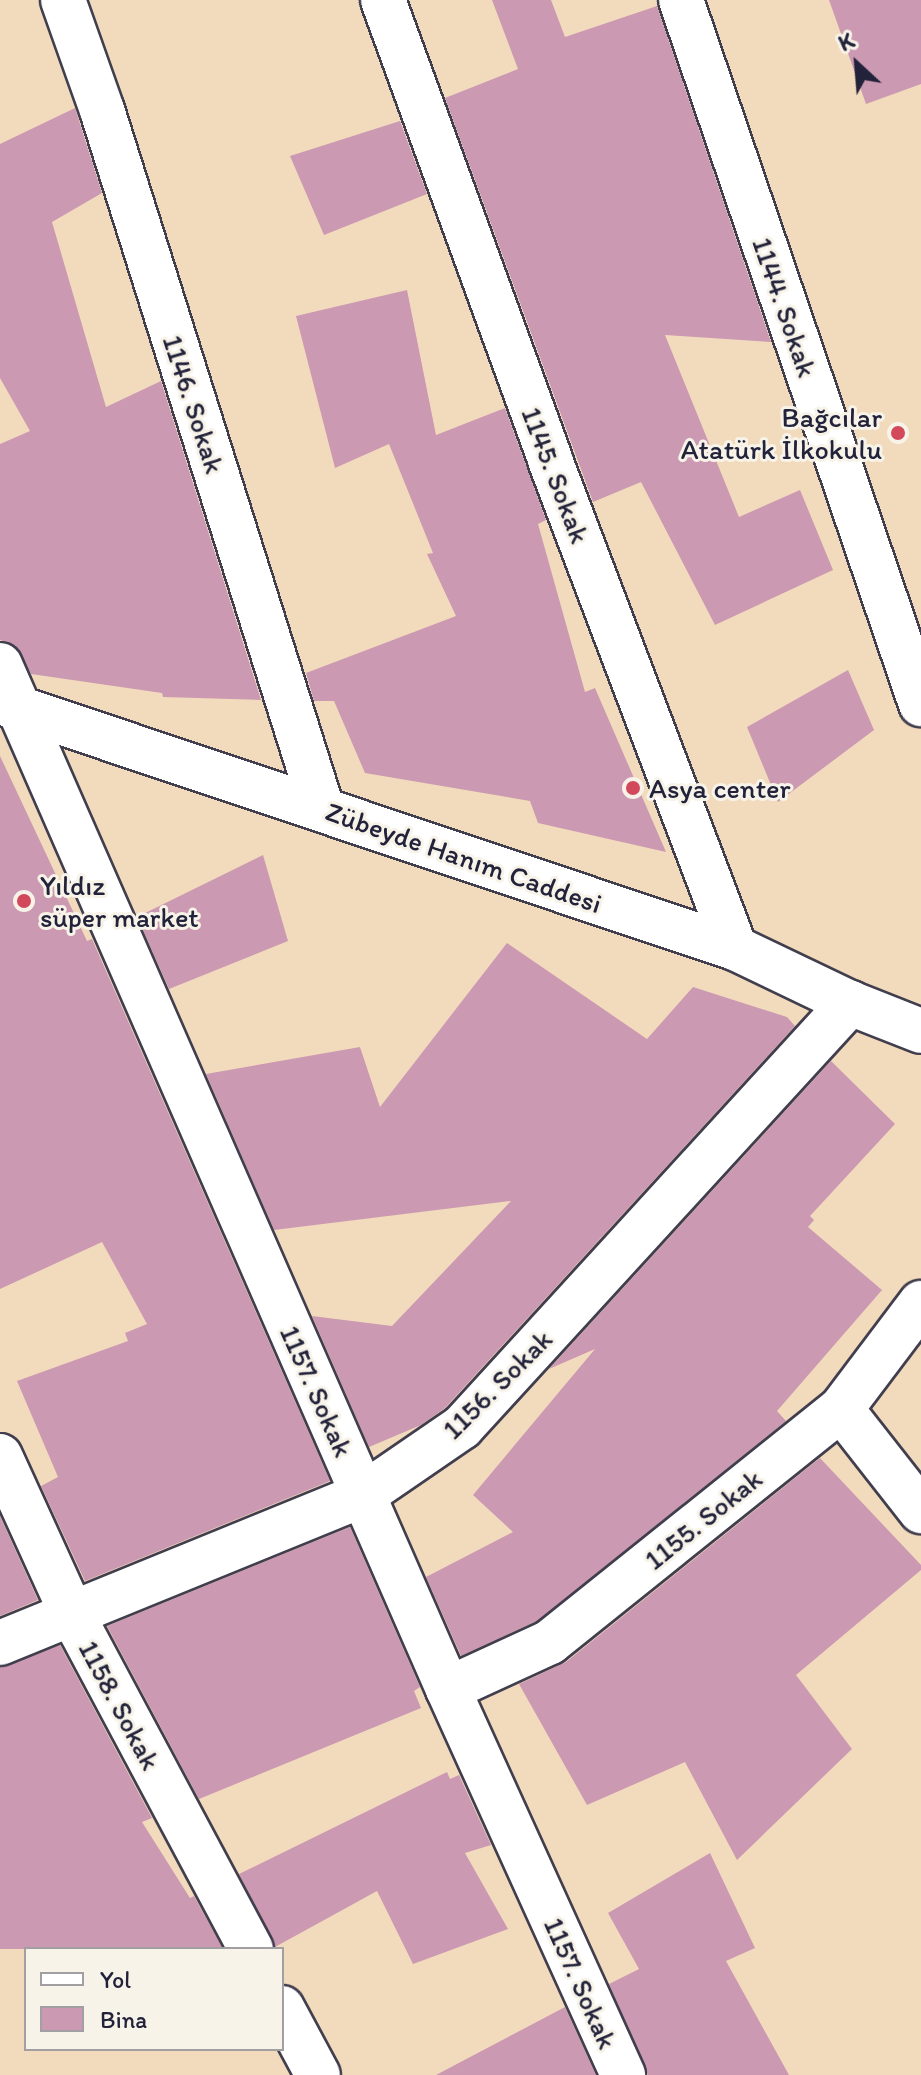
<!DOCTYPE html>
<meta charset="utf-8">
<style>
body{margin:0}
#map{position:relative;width:921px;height:2075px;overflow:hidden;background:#f2dbbc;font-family:Itim,sans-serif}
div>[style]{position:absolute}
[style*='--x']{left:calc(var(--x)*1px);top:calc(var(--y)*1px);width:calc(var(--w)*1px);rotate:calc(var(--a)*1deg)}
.building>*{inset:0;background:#cc99b2}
.roads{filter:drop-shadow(2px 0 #413e4e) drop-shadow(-2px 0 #413e4e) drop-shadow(0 2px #413e4e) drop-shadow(0 -2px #413e4e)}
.street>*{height:44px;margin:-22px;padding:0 22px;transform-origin:22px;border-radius:22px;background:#fff}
.dots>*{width:22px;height:22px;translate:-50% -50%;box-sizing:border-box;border:4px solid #f7f3e8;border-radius:50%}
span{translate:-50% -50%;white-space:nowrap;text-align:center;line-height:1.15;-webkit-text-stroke:6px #f7f3e8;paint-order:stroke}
.street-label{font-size:28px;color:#22223b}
.poi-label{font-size:28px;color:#22223b}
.right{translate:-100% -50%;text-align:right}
.left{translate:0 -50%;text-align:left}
.legend{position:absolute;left:24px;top:1947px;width:260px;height:104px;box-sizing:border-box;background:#f7f3e8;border:2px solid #a29fa3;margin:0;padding:10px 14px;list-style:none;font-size:24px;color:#22223b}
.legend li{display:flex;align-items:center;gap:16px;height:40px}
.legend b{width:40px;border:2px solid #a29fa3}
.north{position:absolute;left:817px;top:24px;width:80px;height:80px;-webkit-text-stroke:6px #f7f3e8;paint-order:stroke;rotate:334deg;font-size:22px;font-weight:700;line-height:32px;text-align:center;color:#22223b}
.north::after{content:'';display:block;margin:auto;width:28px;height:36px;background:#22223b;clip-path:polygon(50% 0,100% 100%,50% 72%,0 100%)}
</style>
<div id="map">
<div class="building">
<i style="clip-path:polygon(492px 0,551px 0,565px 37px,657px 6px,771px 342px,665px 335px,739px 517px,800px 490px,833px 570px,715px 625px,641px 482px,593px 502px,445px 98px,518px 69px)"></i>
<i style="clip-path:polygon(829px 0,921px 0,921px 84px,866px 104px)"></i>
<i style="clip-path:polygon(75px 108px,102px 193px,52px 222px,106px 407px,161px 381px,261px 700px,163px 697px,162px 693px,31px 674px,15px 645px,0 640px,0 444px,30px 431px,0 378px,0 144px)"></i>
<i style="clip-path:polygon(400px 121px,427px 194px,324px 235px,290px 156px)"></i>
<i style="clip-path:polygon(407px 290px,436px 435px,505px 408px,546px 520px,538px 524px,585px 692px,595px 688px,666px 852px,538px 823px,530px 801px,365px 773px,334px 701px,314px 701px,306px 673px,456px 616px,427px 554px,433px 553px,389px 444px,335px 468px,296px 316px)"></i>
<i style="clip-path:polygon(848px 670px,874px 730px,778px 802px,747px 727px)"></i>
<i style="clip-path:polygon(0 756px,87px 941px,92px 939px,330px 1481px,85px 1581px,41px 1486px,58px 1477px,17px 1381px,128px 1341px,125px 1333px,147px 1324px,102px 1242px,0 1289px)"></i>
<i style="clip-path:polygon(263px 855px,288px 941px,169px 989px,137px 917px)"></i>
<i style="clip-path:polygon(507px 943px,647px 1039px,693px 987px,787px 1017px,795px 1026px,445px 1408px,421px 1425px,369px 1447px,312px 1316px,392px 1326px,511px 1201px,274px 1230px,206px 1074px,360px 1047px,380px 1107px)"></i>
<i style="clip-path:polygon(831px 1061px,895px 1124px,810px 1216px,814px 1220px,808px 1227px,882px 1290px,777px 1411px,786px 1421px,537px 1621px,461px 1656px,426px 1577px,513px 1532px,473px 1495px,595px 1349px,549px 1369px)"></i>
<i style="clip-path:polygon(820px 1458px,921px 1565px,921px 1570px,796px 1675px,852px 1749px,737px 1860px,685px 1762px,587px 1805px,519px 1684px,566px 1662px)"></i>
<i style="clip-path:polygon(0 1516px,38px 1600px,0 1616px)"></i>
<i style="clip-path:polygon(350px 1527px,420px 1687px,414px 1691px,421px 1708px,199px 1799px,107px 1626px)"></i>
<i style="clip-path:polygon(60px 1645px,152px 1818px,142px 1822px,190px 1898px,194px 1896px,223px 1949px,0 1949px,0 1667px)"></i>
<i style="clip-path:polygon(447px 1772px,450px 1779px,459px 1775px,491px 1845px,465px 1853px,508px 1929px,413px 1964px,377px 1891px,275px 1947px,239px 1874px)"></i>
<i style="clip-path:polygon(710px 1853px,755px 1948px,726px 1961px,789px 2075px,648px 2075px,609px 1984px,639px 1969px,608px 1913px)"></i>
<i style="clip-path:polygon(565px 2007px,596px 2075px,436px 2075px)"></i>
</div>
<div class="roads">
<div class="street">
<i style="--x:63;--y:0;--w:117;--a:70.5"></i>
<i style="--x:102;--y:110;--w:733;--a:72.53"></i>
<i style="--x:383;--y:0;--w:489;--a:70"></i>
<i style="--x:550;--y:460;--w:522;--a:69.24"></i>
<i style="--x:681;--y:0;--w:744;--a:71.18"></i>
<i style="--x:0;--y:665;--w:1118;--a:66.37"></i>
<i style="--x:448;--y:1689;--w:424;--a:65.6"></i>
<i style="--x:0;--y:702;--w:775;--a:18.51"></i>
<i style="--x:735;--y:948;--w:127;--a:25.6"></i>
<i style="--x:850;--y:1003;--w:76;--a:21.5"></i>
<i style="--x:841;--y:1409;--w:130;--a:51.9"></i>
<i style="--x:0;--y:1456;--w:174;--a:65.5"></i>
<i style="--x:72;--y:1614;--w:380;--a:61.9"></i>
<i style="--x:0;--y:1643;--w:392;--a:-22.2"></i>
<i style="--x:363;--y:1495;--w:120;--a:-34.5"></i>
<i style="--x:462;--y:1427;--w:575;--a:-47.54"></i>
<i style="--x:448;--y:1689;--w:112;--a:-24.7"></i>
<i style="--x:550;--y:1642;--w:373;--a:-38.7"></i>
<i style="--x:841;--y:1409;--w:133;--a:-53"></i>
<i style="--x:282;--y:2008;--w:76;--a:61.8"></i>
</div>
</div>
<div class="dots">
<i style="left:898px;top:433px;background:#d1495b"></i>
<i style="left:633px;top:788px;background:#d1495b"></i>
<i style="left:24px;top:901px;background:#d1495b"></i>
</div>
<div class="street-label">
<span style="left:785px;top:307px;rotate:71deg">1144. Sokak</span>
<span style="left:194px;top:404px;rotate:72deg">1146. Sokak</span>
<span style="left:556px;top:475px;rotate:69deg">1145. Sokak</span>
<span style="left:464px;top:857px;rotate:19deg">Zübeyde Hanım Caddesi</span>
<span style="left:497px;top:1384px;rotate:-45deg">1156. Sokak</span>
<span style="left:317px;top:1391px;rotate:66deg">1157. Sokak</span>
<span style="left:703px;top:1519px;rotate:-39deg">1155. Sokak</span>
<span style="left:120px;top:1705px;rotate:62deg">1158. Sokak</span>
<span style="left:581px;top:1983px;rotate:66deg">1157. Sokak</span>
</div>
<div class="poi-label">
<span class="right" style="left:882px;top:433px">Bağcılar<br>Atatürk İlkokulu</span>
<span class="left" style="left:649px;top:788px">Asya center</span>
<span class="left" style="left:40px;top:901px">Yıldız<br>süper market</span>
</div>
<ul class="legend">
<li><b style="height:10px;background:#fff"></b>Yol</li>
<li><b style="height:22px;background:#cc99b2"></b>Bina</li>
</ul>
<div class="north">K</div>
</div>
